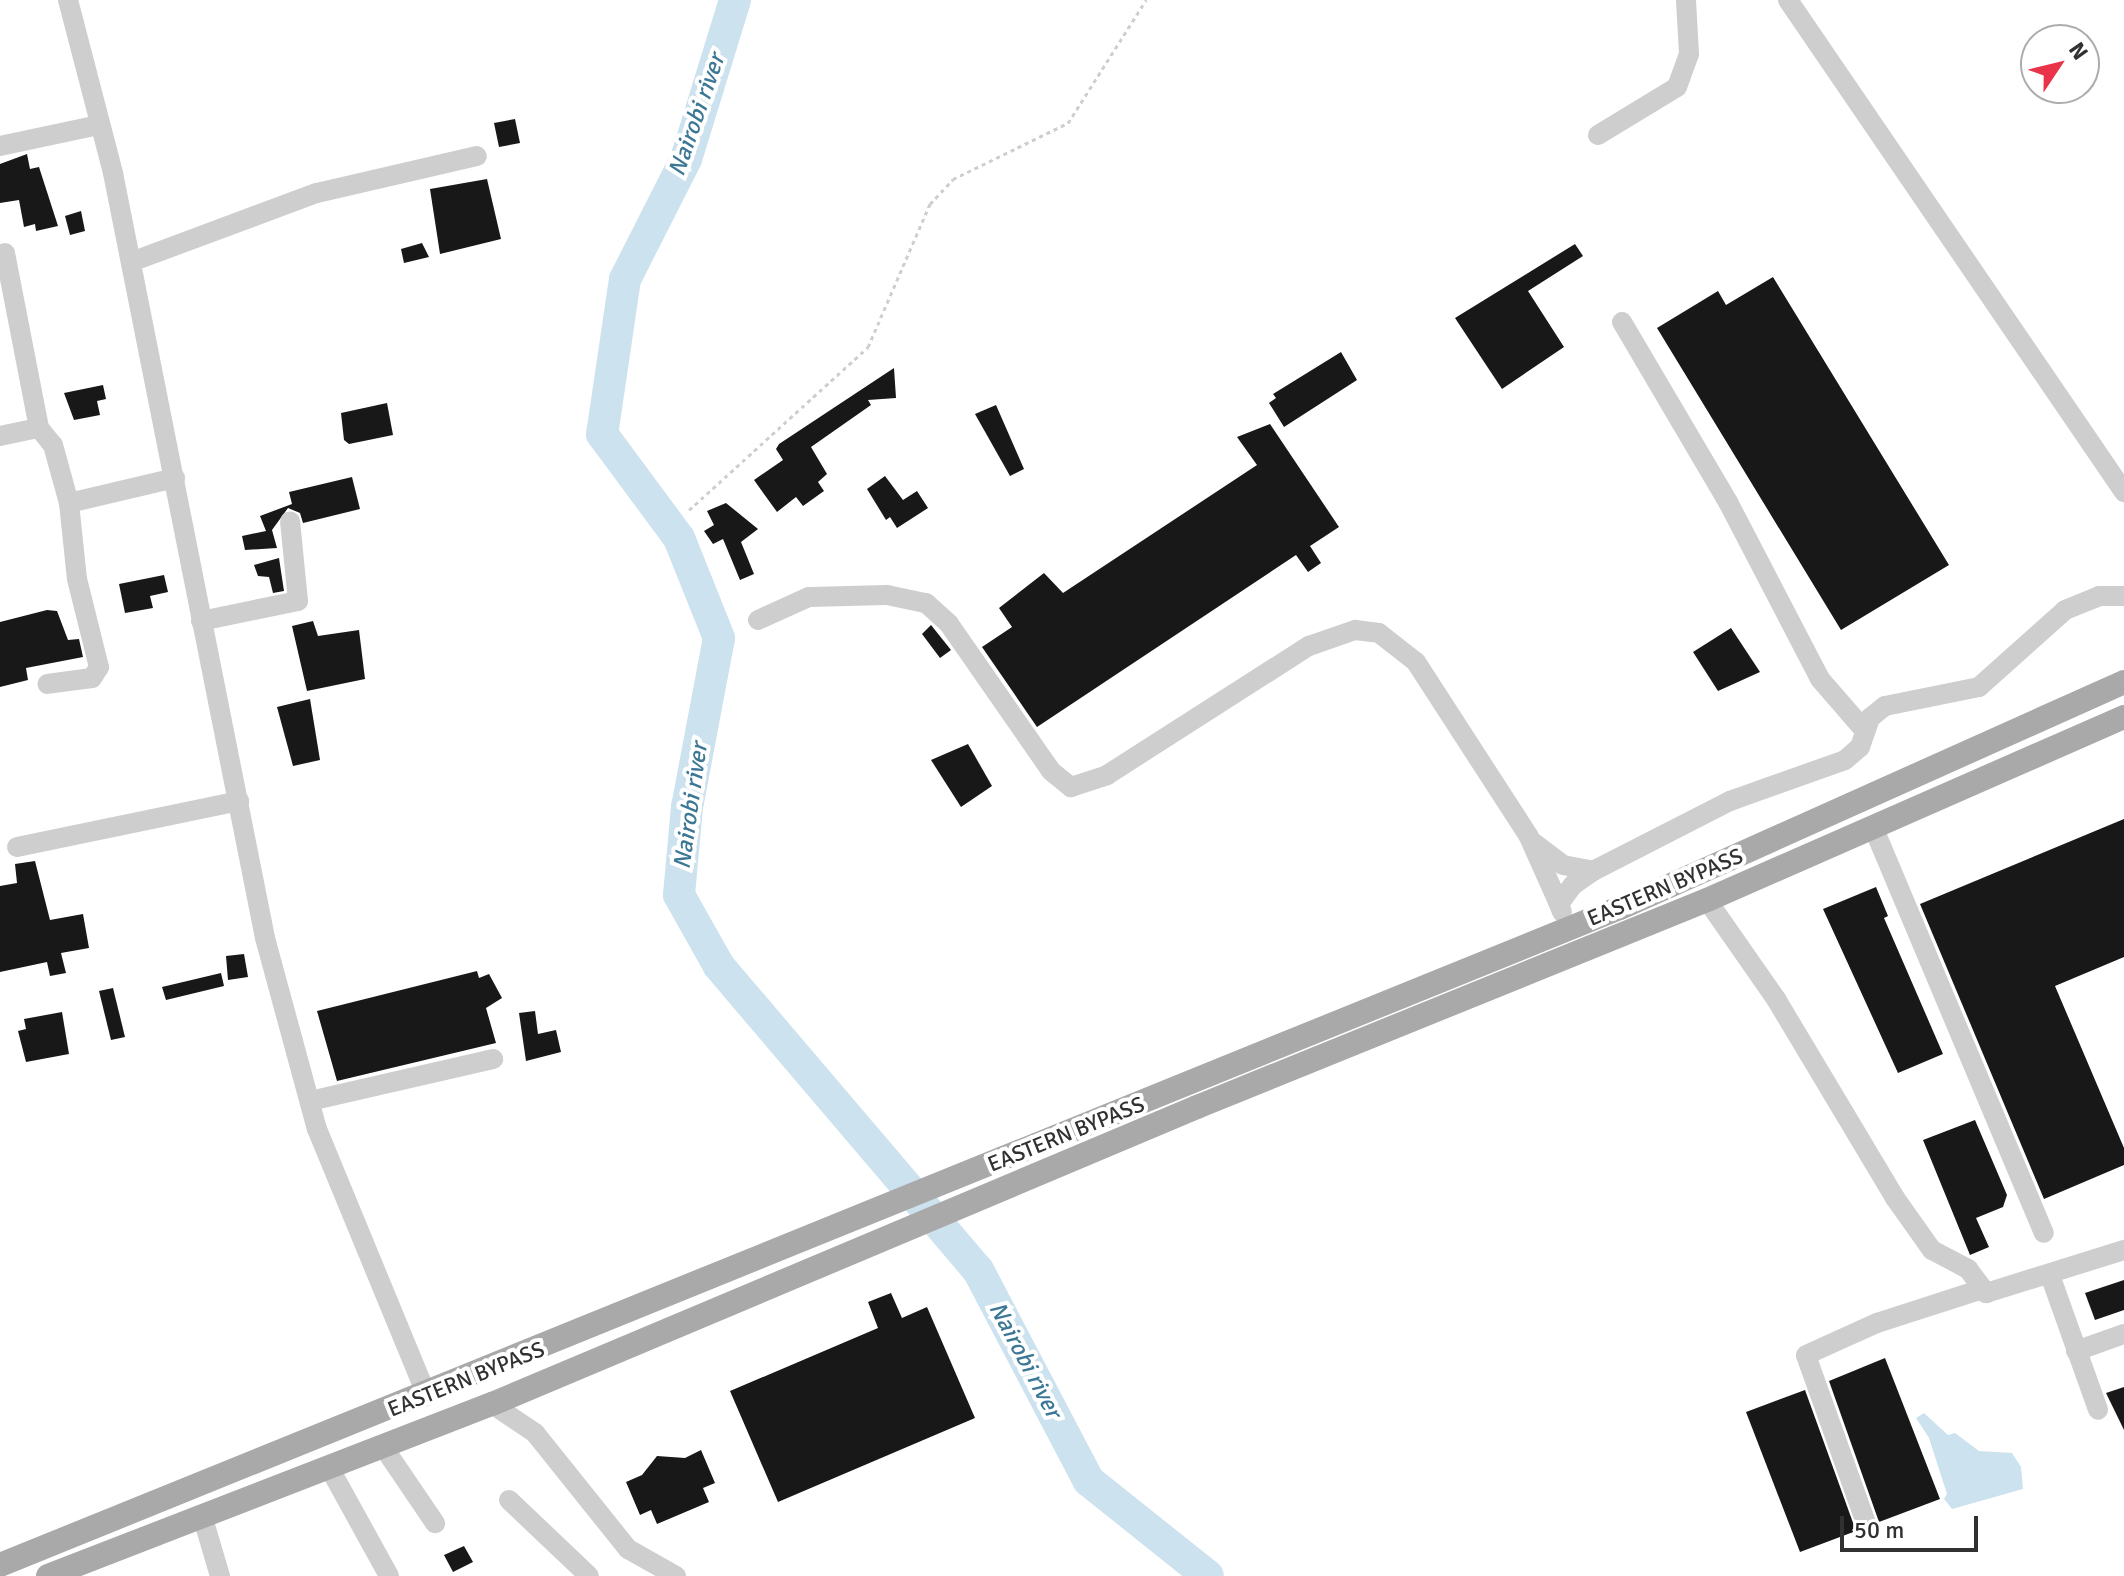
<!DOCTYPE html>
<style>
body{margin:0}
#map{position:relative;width:2124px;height:1576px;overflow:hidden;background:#fff;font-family:Signika,sans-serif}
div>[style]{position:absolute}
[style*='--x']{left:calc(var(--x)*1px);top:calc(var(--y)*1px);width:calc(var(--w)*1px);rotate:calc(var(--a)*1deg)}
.water>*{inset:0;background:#cce2ee}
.river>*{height:32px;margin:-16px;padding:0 16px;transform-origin:16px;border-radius:16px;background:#cce2ee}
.building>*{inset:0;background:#181818}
.path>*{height:3px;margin-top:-1.5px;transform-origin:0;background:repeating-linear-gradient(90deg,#cecece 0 4px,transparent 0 8px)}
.minor>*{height:20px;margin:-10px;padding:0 10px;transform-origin:10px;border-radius:10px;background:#cecece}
.major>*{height:24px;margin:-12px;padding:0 12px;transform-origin:12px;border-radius:12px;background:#a9a9a9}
span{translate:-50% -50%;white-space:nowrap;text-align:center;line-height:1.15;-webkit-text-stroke:8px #fff;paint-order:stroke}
.street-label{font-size:22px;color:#313131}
.water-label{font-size:24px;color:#3c7896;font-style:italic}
.north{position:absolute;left:2020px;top:24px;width:80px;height:80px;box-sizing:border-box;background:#fff;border:2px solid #adadad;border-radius:50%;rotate:55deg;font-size:22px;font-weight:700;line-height:32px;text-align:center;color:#313131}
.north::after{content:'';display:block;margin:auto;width:28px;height:36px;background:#e93349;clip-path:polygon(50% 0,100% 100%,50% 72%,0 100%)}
.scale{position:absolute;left:1840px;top:1516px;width:138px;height:36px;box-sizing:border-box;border:4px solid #313131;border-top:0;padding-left:10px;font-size:24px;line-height:28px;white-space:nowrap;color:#313131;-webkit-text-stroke:6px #fff;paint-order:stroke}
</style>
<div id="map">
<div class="water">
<i style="clip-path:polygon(1924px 1413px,1948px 1435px,1955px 1433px,1979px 1451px,2012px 1453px,2021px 1467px,2023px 1489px,1952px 1509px,1944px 1499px,1947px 1494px,1929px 1438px,1916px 1418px)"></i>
</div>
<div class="river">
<i style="--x:735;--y:0;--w:166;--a:107.1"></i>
<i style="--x:686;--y:159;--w:135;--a:116.9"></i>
<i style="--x:625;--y:279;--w:157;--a:98.4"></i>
<i style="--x:602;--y:434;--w:129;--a:53.5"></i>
<i style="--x:679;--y:538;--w:108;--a:68.2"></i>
<i style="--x:719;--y:638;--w:172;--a:100.7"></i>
<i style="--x:687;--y:807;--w:88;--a:95.2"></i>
<i style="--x:679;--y:895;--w:81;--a:60.6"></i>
<i style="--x:719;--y:966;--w:399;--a:49.6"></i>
<i style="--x:978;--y:1270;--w:238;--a:62.3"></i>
<i style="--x:1089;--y:1481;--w:152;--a:38.6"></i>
</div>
<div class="building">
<i style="clip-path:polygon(515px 119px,520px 143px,499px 147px,494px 123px)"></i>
<i style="clip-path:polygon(27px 154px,30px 169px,39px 167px,58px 226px,36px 231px,35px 224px,24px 227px,19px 200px,0 203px,0 164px)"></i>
<i style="clip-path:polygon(487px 179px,501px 239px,440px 254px,430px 189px)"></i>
<i style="clip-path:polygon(81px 211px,85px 231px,70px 235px,65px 216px)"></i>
<i style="clip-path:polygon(422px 243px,429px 257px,404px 263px,401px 249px)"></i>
<i style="clip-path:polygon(1575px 244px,1583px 256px,1528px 291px,1564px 347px,1502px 389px,1455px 318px)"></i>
<i style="clip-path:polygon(1773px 277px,1949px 565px,1841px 630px,1657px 328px,1718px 291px,1726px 305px)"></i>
<i style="clip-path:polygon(1341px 352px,1357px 380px,1284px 427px,1269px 403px,1276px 398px,1273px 394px)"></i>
<i style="clip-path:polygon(894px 368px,896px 398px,868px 400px,871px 405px,811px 447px,827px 474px,818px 482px,824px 491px,803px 506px,796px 497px,777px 512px,754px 480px,783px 460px,776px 449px,779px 444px)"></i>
<i style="clip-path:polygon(103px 385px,106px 399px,97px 401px,100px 415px,74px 420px,64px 393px)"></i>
<i style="clip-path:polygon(387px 403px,393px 435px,349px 444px,344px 440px,341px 413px)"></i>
<i style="clip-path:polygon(996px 405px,1024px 469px,1010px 476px,975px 414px)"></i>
<i style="clip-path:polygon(1270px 424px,1339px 527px,1310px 546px,1321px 563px,1308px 572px,1296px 555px,1037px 727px,982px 647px,1012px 627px,999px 608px,1044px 573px,1063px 593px,1257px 465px,1237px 437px)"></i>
<i style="clip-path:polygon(885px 476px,903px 500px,917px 491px,928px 508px,897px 528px,890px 517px,886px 520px,867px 489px)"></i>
<i style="clip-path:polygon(352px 477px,360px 509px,303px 523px,300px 513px,288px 508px,272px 530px,277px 548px,245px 550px,242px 536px,266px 531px,260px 516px,292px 504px,289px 492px)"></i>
<i style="clip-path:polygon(726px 503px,758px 529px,741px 542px,754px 574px,740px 580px,723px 539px,713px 544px,704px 531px,714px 525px,707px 511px)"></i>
<i style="clip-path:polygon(279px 558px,284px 591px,273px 593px,269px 577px,258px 576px,254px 565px)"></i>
<i style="clip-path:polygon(164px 575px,168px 592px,150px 596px,153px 608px,125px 613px,119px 584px)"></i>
<i style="clip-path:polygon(47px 610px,57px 611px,68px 640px,79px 639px,83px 657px,26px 668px,28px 680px,0 687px,0 622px)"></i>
<i style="clip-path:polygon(313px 621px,318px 636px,359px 630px,365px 679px,307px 691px,292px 626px)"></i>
<i style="clip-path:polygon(931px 625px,951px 650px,940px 658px,922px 634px)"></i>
<i style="clip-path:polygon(1731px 628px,1760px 672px,1718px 691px,1693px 652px)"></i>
<i style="clip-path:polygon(310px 699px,320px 760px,293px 766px,277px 707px)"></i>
<i style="clip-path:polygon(968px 744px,992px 786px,961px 807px,931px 760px)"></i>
<i style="clip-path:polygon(2124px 819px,2124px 957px,2055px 986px,2124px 1148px,2124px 1165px,2044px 1199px,1920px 904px)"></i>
<i style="clip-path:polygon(35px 861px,50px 920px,83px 914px,89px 948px,61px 953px,66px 973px,50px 976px,47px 962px,0 972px,0 886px,17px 883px,15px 864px)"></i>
<i style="clip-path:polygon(1876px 887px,1888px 916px,1884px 918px,1943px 1054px,1898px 1073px,1823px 909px)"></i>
<i style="clip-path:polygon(244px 954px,248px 977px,228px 980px,226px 956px)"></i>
<i style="clip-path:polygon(477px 971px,479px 978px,489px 974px,502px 998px,486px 1008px,496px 1043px,337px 1081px,317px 1011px)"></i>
<i style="clip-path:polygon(221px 973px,224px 986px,166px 1000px,162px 987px)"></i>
<i style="clip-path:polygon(113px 988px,125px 1037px,111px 1040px,99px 991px)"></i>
<i style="clip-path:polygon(535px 1011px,538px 1034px,556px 1030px,561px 1052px,526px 1061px,519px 1013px)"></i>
<i style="clip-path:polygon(62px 1012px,69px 1054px,26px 1062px,18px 1031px,26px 1029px,24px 1019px)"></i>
<i style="clip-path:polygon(1975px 1120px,2007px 1195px,2003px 1207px,1976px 1218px,1989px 1247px,1970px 1255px,1923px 1140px)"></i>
<i style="clip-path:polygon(2124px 1280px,2124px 1310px,2095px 1320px,2085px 1293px)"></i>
<i style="clip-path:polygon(891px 1293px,902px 1318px,927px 1307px,975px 1418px,778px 1502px,730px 1391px,878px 1328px,868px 1302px)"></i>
<i style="clip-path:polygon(1885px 1358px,1940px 1499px,1879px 1522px,1829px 1381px)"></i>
<i style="clip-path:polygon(2124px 1387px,2124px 1430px,2106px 1393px)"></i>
<i style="clip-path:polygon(1805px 1390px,1856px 1531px,1800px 1552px,1746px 1412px)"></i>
<i style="clip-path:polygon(701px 1450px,715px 1483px,703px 1488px,709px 1502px,657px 1524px,651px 1510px,640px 1515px,626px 1482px,642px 1475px,657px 1456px,685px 1458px)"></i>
<i style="clip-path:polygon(464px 1546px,473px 1562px,453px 1572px,444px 1555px)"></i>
</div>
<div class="path">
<i style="--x:689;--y:510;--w:242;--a:-42.3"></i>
<i style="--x:868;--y:347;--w:156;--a:-66.6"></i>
<i style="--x:930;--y:204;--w:34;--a:-47"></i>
<i style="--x:953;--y:179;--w:128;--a:-26"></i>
<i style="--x:1068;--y:123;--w:146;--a:-57.6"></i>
</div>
<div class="minor">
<i style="--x:68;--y:0;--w:179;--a:75.4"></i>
<i style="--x:113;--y:173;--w:780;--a:78.76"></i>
<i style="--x:265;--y:938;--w:198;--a:74.8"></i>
<i style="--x:317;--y:1129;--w:289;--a:67.6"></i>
<i style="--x:1788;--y:0;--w:596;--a:55.67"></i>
<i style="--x:1598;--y:135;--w:92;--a:-31.3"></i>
<i style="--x:1677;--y:87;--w:35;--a:-70"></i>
<i style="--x:1689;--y:54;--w:54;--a:-93.2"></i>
<i style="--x:0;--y:146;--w:101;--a:-12"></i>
<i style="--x:5;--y:253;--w:178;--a:79"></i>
<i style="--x:131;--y:262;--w:198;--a:-20.4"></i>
<i style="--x:317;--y:193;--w:164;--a:-13"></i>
<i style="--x:1622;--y:322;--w:209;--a:59.5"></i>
<i style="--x:1728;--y:502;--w:199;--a:62.5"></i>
<i style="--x:1820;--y:679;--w:69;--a:49.1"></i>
<i style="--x:0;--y:436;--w:40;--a:-12"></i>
<i style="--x:39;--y:428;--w:22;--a:51"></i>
<i style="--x:53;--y:445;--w:60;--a:74.6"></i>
<i style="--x:69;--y:503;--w:76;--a:84"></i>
<i style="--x:77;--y:579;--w:91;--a:76"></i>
<i style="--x:99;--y:667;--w:13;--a:122"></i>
<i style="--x:92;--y:678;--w:45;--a:172.4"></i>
<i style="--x:69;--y:503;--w:109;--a:-13.3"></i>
<i style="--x:758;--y:620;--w:56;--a:-24.3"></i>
<i style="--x:809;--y:597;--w:78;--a:-1.5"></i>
<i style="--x:887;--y:595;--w:40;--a:12"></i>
<i style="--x:926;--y:603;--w:31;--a:42"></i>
<i style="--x:949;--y:624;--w:179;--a:55.2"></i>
<i style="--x:1051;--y:771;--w:26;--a:39"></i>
<i style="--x:1071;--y:787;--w:38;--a:-18"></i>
<i style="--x:1107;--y:775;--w:240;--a:-32.6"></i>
<i style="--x:1309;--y:646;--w:49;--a:-19.2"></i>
<i style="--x:1355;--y:630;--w:24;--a:7"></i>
<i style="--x:1379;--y:633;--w:47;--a:38.1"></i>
<i style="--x:1416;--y:662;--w:208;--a:57.1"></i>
<i style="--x:1529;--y:837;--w:73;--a:65.9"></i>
<i style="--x:201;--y:621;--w:99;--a:-11.7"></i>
<i style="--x:298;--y:601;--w:80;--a:-95.7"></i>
<i style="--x:1874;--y:829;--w:438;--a:67.2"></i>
<i style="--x:1534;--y:843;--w:36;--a:37"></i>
<i style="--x:1563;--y:865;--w:31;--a:11"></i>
<i style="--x:17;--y:847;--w:227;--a:-11.7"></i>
<i style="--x:1707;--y:900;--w:121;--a:55.1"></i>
<i style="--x:1776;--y:999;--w:232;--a:59.1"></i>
<i style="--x:1895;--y:1198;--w:64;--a:54.6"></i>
<i style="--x:1932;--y:1250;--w:41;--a:27.8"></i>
<i style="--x:1968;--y:1269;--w:30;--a:53"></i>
<i style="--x:1986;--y:1293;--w:145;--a:-17.3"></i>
<i style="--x:1562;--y:912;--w:9;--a:-111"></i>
<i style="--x:1559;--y:904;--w:24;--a:-54"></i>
<i style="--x:1573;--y:885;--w:24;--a:-35"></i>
<i style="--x:1593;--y:871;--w:154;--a:-27.1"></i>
<i style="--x:1730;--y:801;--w:122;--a:-19.6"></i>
<i style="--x:1845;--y:760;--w:20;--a:-41"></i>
<i style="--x:1860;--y:747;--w:31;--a:-71"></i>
<i style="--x:1870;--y:718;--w:19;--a:-39"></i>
<i style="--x:1885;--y:706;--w:96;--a:-11.4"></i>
<i style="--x:1979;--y:687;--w:115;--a:-41.8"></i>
<i style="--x:2065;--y:610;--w:37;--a:-22"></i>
<i style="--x:2099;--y:596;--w:25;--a:0"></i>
<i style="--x:310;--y:1101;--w:188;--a:-12.9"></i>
<i style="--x:2050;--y:1275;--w:143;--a:70.4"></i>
<i style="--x:2076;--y:1351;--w:51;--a:-19.5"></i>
<i style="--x:492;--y:1404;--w:52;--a:34"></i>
<i style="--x:535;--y:1433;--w:149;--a:51.3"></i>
<i style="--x:628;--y:1549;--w:55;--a:29.4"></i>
<i style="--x:384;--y:1448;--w:91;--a:55.8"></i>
<i style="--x:330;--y:1469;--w:122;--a:61.1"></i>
<i style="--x:509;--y:1500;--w:110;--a:43.5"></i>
<i style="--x:202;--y:1515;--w:64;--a:73.6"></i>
<i style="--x:1866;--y:1523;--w:178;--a:-109.7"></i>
<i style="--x:1806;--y:1355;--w:78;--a:-24.3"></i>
<i style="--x:1877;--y:1323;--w:107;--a:-17.9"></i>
<i style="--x:1979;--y:1290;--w:8;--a:23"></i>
</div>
<div class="major">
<i style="--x:0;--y:1565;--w:1748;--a:-22.08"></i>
<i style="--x:1620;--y:908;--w:552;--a:-24.15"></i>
<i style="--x:48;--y:1576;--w:476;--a:-21.2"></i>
<i style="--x:492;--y:1404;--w:765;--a:-22.84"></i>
<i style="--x:1197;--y:1107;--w:550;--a:-22.09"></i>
<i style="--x:1707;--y:900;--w:455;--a:-23.7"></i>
</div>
<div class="street-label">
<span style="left:1665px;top:887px;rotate:-23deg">EASTERN BYPASS</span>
<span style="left:1066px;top:1134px;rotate:-22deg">EASTERN BYPASS</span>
<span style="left:466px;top:1379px;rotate:-22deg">EASTERN BYPASS</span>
</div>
<div class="water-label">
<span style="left:697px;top:115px;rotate:-71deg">Nairobi river</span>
<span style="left:691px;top:806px;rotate:-82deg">Nairobi river</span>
<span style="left:1025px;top:1360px;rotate:62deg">Nairobi river</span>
</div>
<div class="north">N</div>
<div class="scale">50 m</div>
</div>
